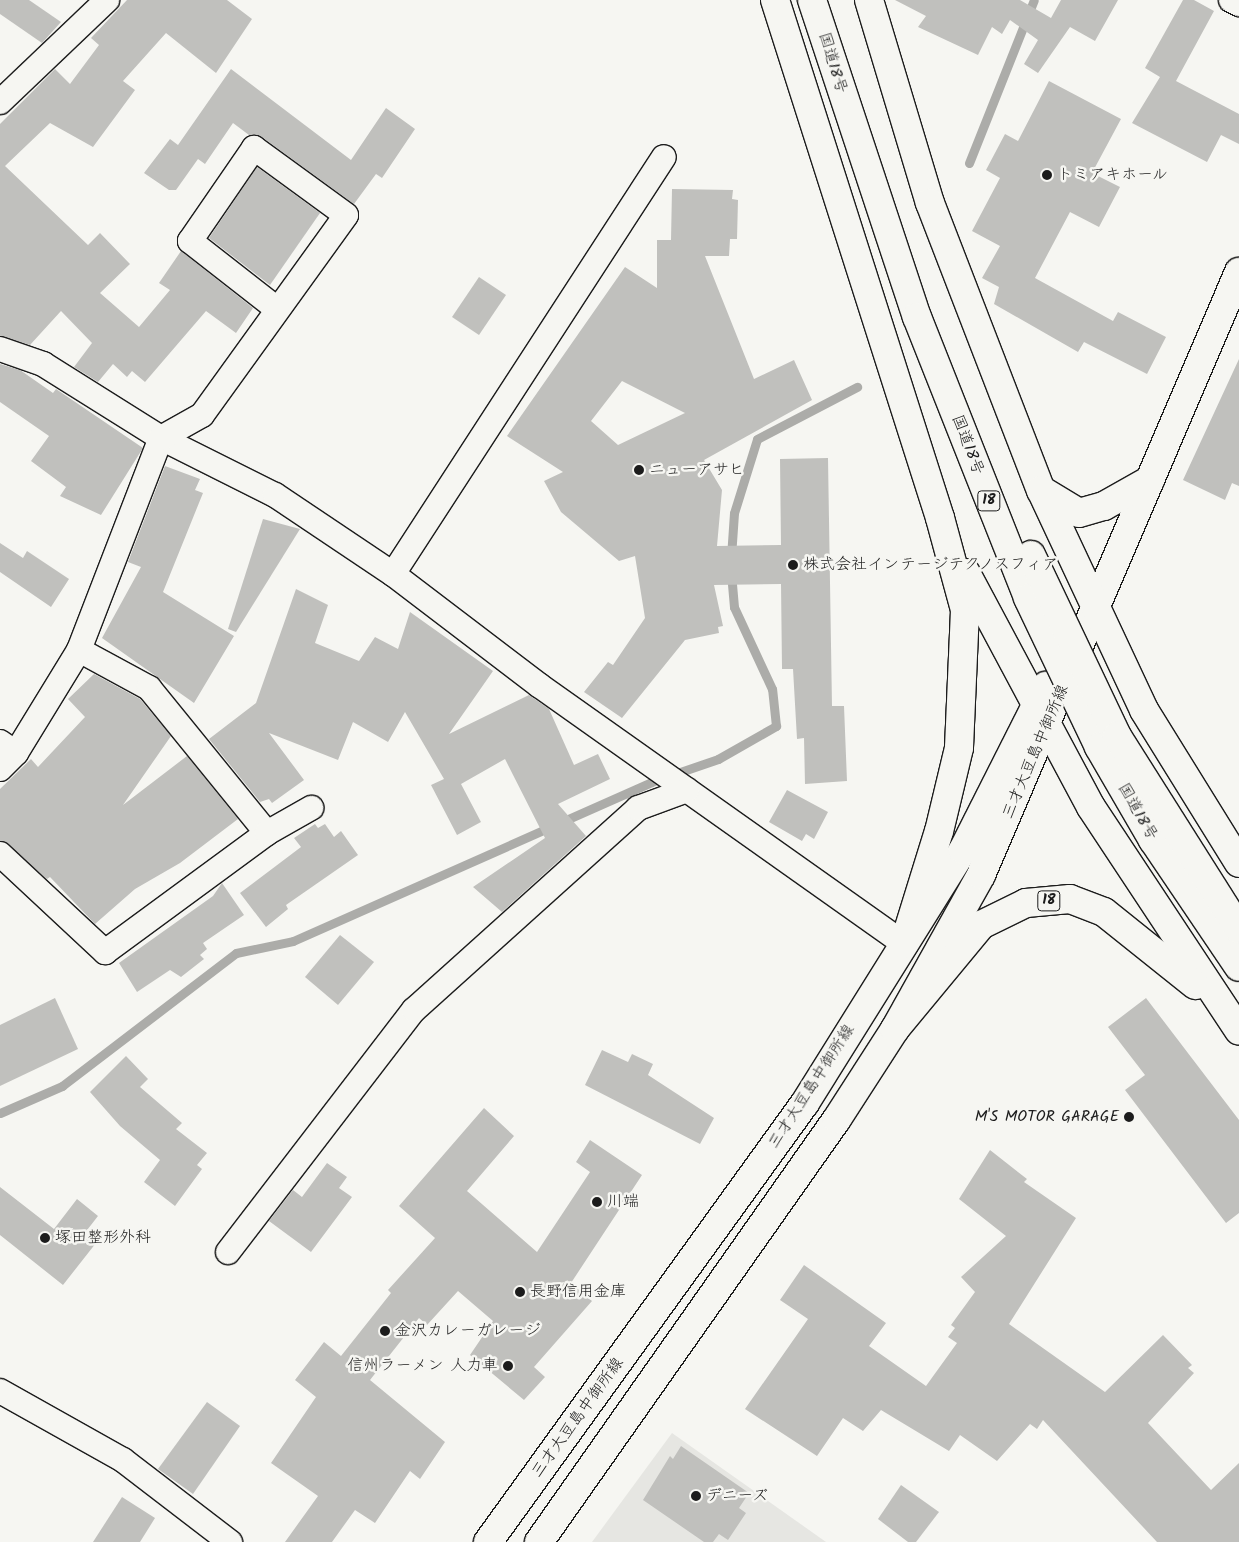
<!DOCTYPE html>
<meta charset="utf-8">
<style>
body{margin:0}
#map{position:relative;width:1239px;height:1542px;overflow:hidden;background:#f6f6f2;font-family:Kalam,"Klee One",sans-serif}
div>[style]{position:absolute}
[style*='--x']{left:calc(var(--x)*1px);top:calc(var(--y)*1px);width:calc(var(--w)*1px);rotate:calc(var(--a)*1deg)}
.built>*{inset:0;background:#e6e6e2}
.stream>*{height:9px;margin:-4.5px;padding:0 4.5px;transform-origin:4.5px;border-radius:4.5px;background:#acaca9}
.building>*{inset:0;background:#c0c0bd}
.roads{filter:drop-shadow(1px 0 #1c1c1c) drop-shadow(-1px 0 #1c1c1c) drop-shadow(0 1px #1c1c1c) drop-shadow(0 -1px #1c1c1c)}
.street>*{height:24px;margin:-12px;padding:0 12px;transform-origin:12px;border-radius:12px;background:#f6f6f2}
.secondary>*{height:28px;margin:-14px;padding:0 14px;transform-origin:14px;border-radius:14px;background:#f6f6f2}
.highway>*{height:28px;margin:-14px;padding:0 14px;transform-origin:14px;border-radius:14px;background:#f6f6f2}
.bridges{filter:drop-shadow(1px 0 #1c1c1c) drop-shadow(-1px 0 #1c1c1c) drop-shadow(0 1px #1c1c1c) drop-shadow(0 -1px #1c1c1c)}
.highway-bridge>*{height:28px;margin:-14px;padding:0 14px;transform-origin:14px;border-radius:14px;background:#f6f6f2}
.dots>*{width:14px;height:14px;translate:-50% -50%;box-sizing:border-box;border:2px solid #f6f6f2;border-radius:50%}
span{translate:-50% -50%;white-space:nowrap;text-align:center;line-height:1.15;-webkit-text-stroke:5px #f6f6f2;paint-order:stroke}
.shield-label span{padding:1px 4px;background:#f6f6f2;border:1px solid;border-radius:4px;-webkit-text-stroke-width:0}
.shield-label{font-size:15px;color:#1c1c1c;font-weight:700}
.street-label{font-size:16px;color:#1c1c1c}
.poi-label{font-size:16px;color:#1c1c1c}
.left{translate:0 -50%;text-align:left}
.right{translate:-100% -50%;text-align:right}
</style>
<div id="map">
<div class="built">
<i style="clip-path:polygon(672px 1433px,826px 1542px,592px 1542px)"></i>
</div>
<div class="stream">
<i style="--x:969;--y:163;--w:175;--a:-68.3"></i>
<i style="--x:731;--y:557;--w:44;--a:-86.1"></i>
<i style="--x:734;--y:513;--w:77;--a:-72.7"></i>
<i style="--x:757;--y:439;--w:113;--a:-27.5"></i>
<i style="--x:0;--y:1113;--w:68;--a:-23.5"></i>
<i style="--x:62;--y:1086;--w:219;--a:-37.4"></i>
<i style="--x:236;--y:953;--w:58;--a:-11.9"></i>
<i style="--x:293;--y:941;--w:392;--a:-23.9"></i>
<i style="--x:651;--y:782;--w:71;--a:-18.9"></i>
<i style="--x:718;--y:759;--w:67;--a:-29.6"></i>
<i style="--x:776;--y:726;--w:37;--a:-96"></i>
<i style="--x:772;--y:689;--w:90;--a:-114.9"></i>
<i style="--x:734;--y:607;--w:32;--a:-95"></i>
</div>
<div class="building">
<i style="clip-path:polygon(0 0,29px 0,61px 22px,42px 43px,0 14px)"></i>
<i style="clip-path:polygon(127px 0,227px 0,252px 19px,216px 73px,166px 33px,123px 81px,135px 90px,93px 147px,50px 123px,5px 166px,88px 245px,100px 233px,130px 264px,100px 293px,139px 327px,170px 290px,159px 283px,181px 251px,253px 308px,236px 333px,206px 311px,145px 382px,132px 371px,127px 377px,113px 364px,98px 382px,74px 367px,92px 343px,61px 311px,30px 345px,0 336px,0 124px,55px 69px,70px 84px,99px 45px,91px 38px)"></i>
<i style="clip-path:polygon(895px 0,1020px 0,1051px 18px,1061px 0,1118px 0,1095px 41px,1070px 27px,1038px 73px,1024px 64px,1038px 40px,1010px 20px,1002px 34px,992px 27px,978px 55px,918px 27px,926px 16px)"></i>
<i style="clip-path:polygon(1183px 0,1194px 0,1214px 11px,1176px 81px,1239px 114px,1239px 144px,1221px 135px,1207px 162px,1132px 123px,1160px 77px,1145px 68px)"></i>
<i style="clip-path:polygon(231px 69px,351px 160px,386px 108px,415px 129px,382px 178px,376px 174px,354px 204px,262px 137px,249px 135px,233px 123px,205px 164px,198px 159px,176px 190px,169px 190px,144px 173px,170px 139px,178px 145px)"></i>
<i style="clip-path:polygon(1049px 81px,1121px 119px,1092px 173px,1120px 187px,1099px 227px,1070px 212px,1035px 278px,1113px 321px,1118px 312px,1166px 337px,1147px 374px,1084px 342px,1078px 352px,994px 304px,999px 287px,982px 278px,1000px 246px,972px 231px,1000px 178px,986px 170px,1005px 134px,1018px 141px)"></i>
<i style="clip-path:polygon(257px 167px,320px 213px,270px 285px,209px 238px)"></i>
<i style="clip-path:polygon(evenodd,672px 189px,733px 190px,732px 199px,738px 200px,737px 239px,730px 239px,729px 256px,705px 256px,754px 379px,794px 360px,812px 400px,704px 460px,722px 490px,717px 546px,781px 545px,780px 459px,828px 458px,832px 706px,844px 706px,847px 781px,805px 784px,804px 738px,797px 739px,793px 669px,782px 669px,781px 584px,714px 585px,723px 626px,718px 627px,719px 633px,685px 640px,622px 718px,584px 692px,608px 662px,613px 665px,645px 618px,635px 556px,619px 561px,561px 512px,544px 481px,563px 472px,507px 436px,625px 267px,657px 288px,657px 240px,671px 240px,672px 189px,622px 381px,685px 413px,618px 445px,591px 421px,622px 381px)"></i>
<i style="clip-path:polygon(479px 277px,506px 295px,479px 335px,452px 317px)"></i>
<i style="clip-path:polygon(1239px 359px,1239px 486px,1232px 483px,1225px 500px,1183px 480px)"></i>
<i style="clip-path:polygon(0 364px,20px 370px,53px 393px,56px 389px,143px 448px,101px 515px,60px 496px,66px 487px,31px 461px,49px 436px,0 402px)"></i>
<i style="clip-path:polygon(165px 466px,200px 479px,195px 490px,203px 493px,163px 592px,234px 636px,194px 703px,102px 638px,141px 567px,128px 562px)"></i>
<i style="clip-path:polygon(263px 519px,300px 529px,236px 632px,228px 629px)"></i>
<i style="clip-path:polygon(0 543px,23px 558px,27px 551px,69px 579px,51px 607px,0 572px)"></i>
<i style="clip-path:polygon(296px 589px,328px 605px,315px 643px,359px 661px,375px 637px,398px 649px,410px 612px,493px 671px,449px 734px,529px 695px,549px 709px,574px 765px,598px 754px,610px 779px,558px 804px,586px 836px,502px 912px,473px 887px,545px 838px,505px 759px,461px 784px,481px 822px,457px 835px,431px 785px,444px 779px,405px 712px,388px 742px,353px 722px,338px 760px,269px 733px,304px 780px,272px 803px,269px 799px,260px 802px,209px 739px,256px 703px)"></i>
<i style="clip-path:polygon(94px 674px,140px 699px,171px 736px,123px 805px,187px 756px,238px 819px,180px 863px,135px 889px,95px 924px,50px 877px,47px 879px,0 841px,0 789px,31px 759px,38px 767px,85px 717px,68px 699px)"></i>
<i style="clip-path:polygon(787px 790px,828px 812px,814px 839px,806px 834px,802px 841px,769px 822px)"></i>
<i style="clip-path:polygon(315px 824px,318px 828px,325px 824px,334px 837px,341px 831px,358px 855px,286px 905px,288px 909px,266px 927px,240px 893px,301px 847px,294px 838px)"></i>
<i style="clip-path:polygon(222px 883px,244px 915px,203px 943px,207px 949px,200px 955px,204px 959px,181px 977px,170px 970px,137px 992px,119px 963px,213px 896px)"></i>
<i style="clip-path:polygon(340px 935px,374px 962px,338px 1005px,305px 977px)"></i>
<i style="clip-path:polygon(55px 998px,78px 1049px,0 1086px,0 1025px)"></i>
<i style="clip-path:polygon(1146px 998px,1239px 1120px,1239px 1213px,1226px 1223px,1125px 1090px,1145px 1075px,1108px 1027px)"></i>
<i style="clip-path:polygon(602px 1050px,628px 1062px,632px 1054px,653px 1064px,648px 1075px,714px 1118px,700px 1144px,585px 1085px)"></i>
<i style="clip-path:polygon(126px 1056px,148px 1079px,140px 1087px,182px 1123px,176px 1129px,207px 1153px,197px 1165px,202px 1169px,175px 1206px,144px 1182px,160px 1160px,120px 1126px,90px 1092px)"></i>
<i style="clip-path:polygon(484px 1108px,514px 1136px,467px 1191px,537px 1252px,590px 1172px,576px 1162px,590px 1140px,642px 1175px,571px 1283px,592px 1301px,534px 1367px,545px 1377px,524px 1400px,470px 1355px,493px 1321px,458px 1291px,427px 1325px,419px 1318px,370px 1380px,445px 1442px,420px 1479px,410px 1471px,375px 1523px,355px 1510px,332px 1542px,285px 1542px,318px 1496px,271px 1463px,316px 1397px,295px 1380px,324px 1342px,341px 1356px,391px 1293px,388px 1290px,435px 1238px,399px 1206px)"></i>
<i style="clip-path:polygon(990px 1150px,1027px 1179px,1024px 1182px,1076px 1218px,1009px 1324px,1105px 1392px,1163px 1335px,1192px 1365px,1188px 1368px,1194px 1373px,1148px 1423px,1211px 1490px,1239px 1463px,1239px 1542px,1157px 1542px,1043px 1420px,1037px 1429px,1030px 1424px,997px 1461px,960px 1435px,949px 1451px,881px 1410px,863px 1431px,843px 1418px,817px 1456px,745px 1409px,808px 1319px,780px 1300px,804px 1265px,886px 1323px,869px 1346px,926px 1386px,957px 1343px,948px 1337px,955px 1328px,951px 1325px,975px 1292px,961px 1277px,1006px 1236px,959px 1199px)"></i>
<i style="clip-path:polygon(327px 1163px,347px 1177px,339px 1188px,352px 1197px,311px 1252px,269px 1221px,293px 1190px,302px 1197px)"></i>
<i style="clip-path:polygon(0 1187px,54px 1229px,77px 1199px,98px 1216px,84px 1234px,96px 1243px,63px 1285px,0 1235px)"></i>
<i style="clip-path:polygon(207px 1402px,240px 1426px,193px 1494px,158px 1469px)"></i>
<i style="clip-path:polygon(681px 1446px,749px 1493px,739px 1508px,746px 1513px,728px 1540px,719px 1534px,713px 1542px,704px 1542px,643px 1500px,670px 1456px,673px 1459px)"></i>
<i style="clip-path:polygon(901px 1485px,939px 1512px,916px 1542px,908px 1542px,878px 1519px)"></i>
<i style="clip-path:polygon(122px 1497px,155px 1518px,140px 1542px,93px 1542px)"></i>
</div>
<div class="roads">
<div class="street">
<i style="--x:1231;--y:0;--w:9;--a:27"></i>
<i style="--x:0;--y:102;--w:148;--a:-43.6"></i>
<i style="--x:0;--y:349;--w:46;--a:19.2"></i>
<i style="--x:43;--y:364;--w:139;--a:32.1"></i>
<i style="--x:161;--y:438;--w:127;--a:26.6"></i>
<i style="--x:275;--y:495;--w:142;--a:33.8"></i>
<i style="--x:393;--y:574;--w:185;--a:37.3"></i>
<i style="--x:540;--y:686;--w:446;--a:35.3"></i>
<i style="--x:393;--y:574;--w:497;--a:-57"></i>
<i style="--x:79;--y:650;--w:80;--a:28.5"></i>
<i style="--x:149;--y:688;--w:187;--a:50.9"></i>
<i style="--x:0;--y:742;--w:19;--a:35"></i>
<i style="--x:16;--y:753;--w:121;--a:-58.5"></i>
<i style="--x:79;--y:650;--w:227;--a:-68.9"></i>
<i style="--x:161;--y:438;--w:47;--a:-29.3"></i>
<i style="--x:202;--y:415;--w:246;--a:-54.2"></i>
<i style="--x:346;--y:215;--w:114;--a:-143.9"></i>
<i style="--x:254;--y:148;--w:113;--a:124.5"></i>
<i style="--x:190;--y:241;--w:110;--a:38"></i>
<i style="--x:0;--y:769;--w:23;--a:-45"></i>
<i style="--x:0;--y:854;--w:144;--a:43"></i>
<i style="--x:105;--y:952;--w:201;--a:-36.3"></i>
<i style="--x:267;--y:833;--w:51;--a:-29.6"></i>
<i style="--x:228;--y:1252;--w:305;--a:-52.5"></i>
<i style="--x:414;--y:1010;--w:302;--a:-42"></i>
<i style="--x:638;--y:808;--w:52;--a:-20.2"></i>
<i style="--x:0;--y:1391;--w:141;--a:29.3"></i>
<i style="--x:123;--y:1460;--w:135;--a:37.5"></i>
</div>
<div class="secondary">
<i style="--x:488;--y:1542;--w:541;--a:-54.17"></i>
<i style="--x:805;--y:1103;--w:298;--a:-58"></i>
<i style="--x:963;--y:850;--w:184;--a:-63.2"></i>
<i style="--x:539;--y:1542;--w:517;--a:-54.84"></i>
<i style="--x:837;--y:1119;--w:107;--a:-57.2"></i>
<i style="--x:895;--y:1029;--w:176;--a:-60.8"></i>
<i style="--x:981;--y:875;--w:656;--a:-66.84"></i>
</div>
<div class="highway">
<i style="--x:775;--y:0;--w:544;--a:72.33"></i>
<i style="--x:940;--y:518;--w:95;--a:74.8"></i>
<i style="--x:965;--y:610;--w:138;--a:92.5"></i>
<i style="--x:959;--y:748;--w:85;--a:103.5"></i>
<i style="--x:939;--y:831;--w:118;--a:107.2"></i>
<i style="--x:869;--y:0;--w:212;--a:73.3"></i>
<i style="--x:930;--y:203;--w:308;--a:68.9"></i>
<i style="--x:1041;--y:490;--w:243;--a:64.9"></i>
<i style="--x:1144;--y:710;--w:180;--a:58.2"></i>
<i style="--x:1041;--y:490;--w:44;--a:31.2"></i>
<i style="--x:1079;--y:513;--w:26;--a:-16"></i>
<i style="--x:1104;--y:506;--w:53;--a:-29.5"></i>
<i style="--x:966;--y:573;--w:265;--a:61.9"></i>
<i style="--x:1091;--y:807;--w:268;--a:56.5"></i>
<i style="--x:895;--y:1029;--w:135;--a:-50.4"></i>
<i style="--x:981;--y:925;--w:50;--a:-26.1"></i>
<i style="--x:1026;--y:903;--w:44;--a:-5.2"></i>
<i style="--x:1070;--y:899;--w:36;--a:21"></i>
<i style="--x:1104;--y:912;--w:117;--a:38.7"></i>
</div>
</div>
<div class="bridges">
<div class="highway-bridge">
<i style="--x:812;--y:0;--w:334;--a:71.7"></i>
<i style="--x:917;--y:317;--w:302;--a:68.4"></i>
<i style="--x:1028;--y:598;--w:165;--a:64.5"></i>
<i style="--x:1099;--y:747;--w:108;--a:59.9"></i>
<i style="--x:1153;--y:840;--w:153;--a:55.9"></i>
<i style="--x:1031;--y:555;--w:200;--a:64.6"></i>
<i style="--x:1117;--y:736;--w:228;--a:57.7"></i>
</div>
</div>
<div class="dots">
<i style="left:1047px;top:175px;background:#1c1c1c"></i>
<i style="left:639px;top:470px;background:#1c1c1c"></i>
<i style="left:793px;top:565px;background:#1c1c1c"></i>
<i style="left:1129px;top:1117px;background:#1c1c1c"></i>
<i style="left:597px;top:1202px;background:#1c1c1c"></i>
<i style="left:45px;top:1238px;background:#1c1c1c"></i>
<i style="left:520px;top:1292px;background:#1c1c1c"></i>
<i style="left:385px;top:1331px;background:#1c1c1c"></i>
<i style="left:508px;top:1366px;background:#1c1c1c"></i>
<i style="left:696px;top:1496px;background:#1c1c1c"></i>
</div>
<div class="shield-label">
<span style="left:989px;top:501px">18</span>
<span style="left:1049px;top:901px">18</span>
</div>
<div class="street-label">
<span style="left:832px;top:63px;rotate:73deg">国道18号</span>
<span style="left:967px;top:445px;rotate:69deg">国道18号</span>
<span style="left:1036px;top:752px;rotate:-67deg">三才大豆島中御所線</span>
<span style="left:1137px;top:812px;rotate:60deg">国道18号</span>
<span style="left:812px;top:1087px;rotate:-57deg">三才大豆島中御所線</span>
<span style="left:578px;top:1418px;rotate:-54deg">三才大豆島中御所線</span>
</div>
<div class="poi-label">
<span class="left" style="left:1057px;top:175px">トミアキホール</span>
<span class="left" style="left:649px;top:470px">ニューアサヒ</span>
<span class="left" style="left:803px;top:565px">株式会社インテージテクノスフィア</span>
<span class="right" style="left:1119px;top:1117px">M'S MOTOR GARAGE</span>
<span class="left" style="left:607px;top:1202px">川端</span>
<span class="left" style="left:55px;top:1238px">塚田整形外科</span>
<span class="left" style="left:530px;top:1292px">長野信用金庫</span>
<span class="left" style="left:395px;top:1331px">金沢カレーガレージ</span>
<span class="right" style="left:498px;top:1366px">信州ラーメン 人力車</span>
<span class="left" style="left:706px;top:1496px">デニーズ</span>
</div>
</div>
